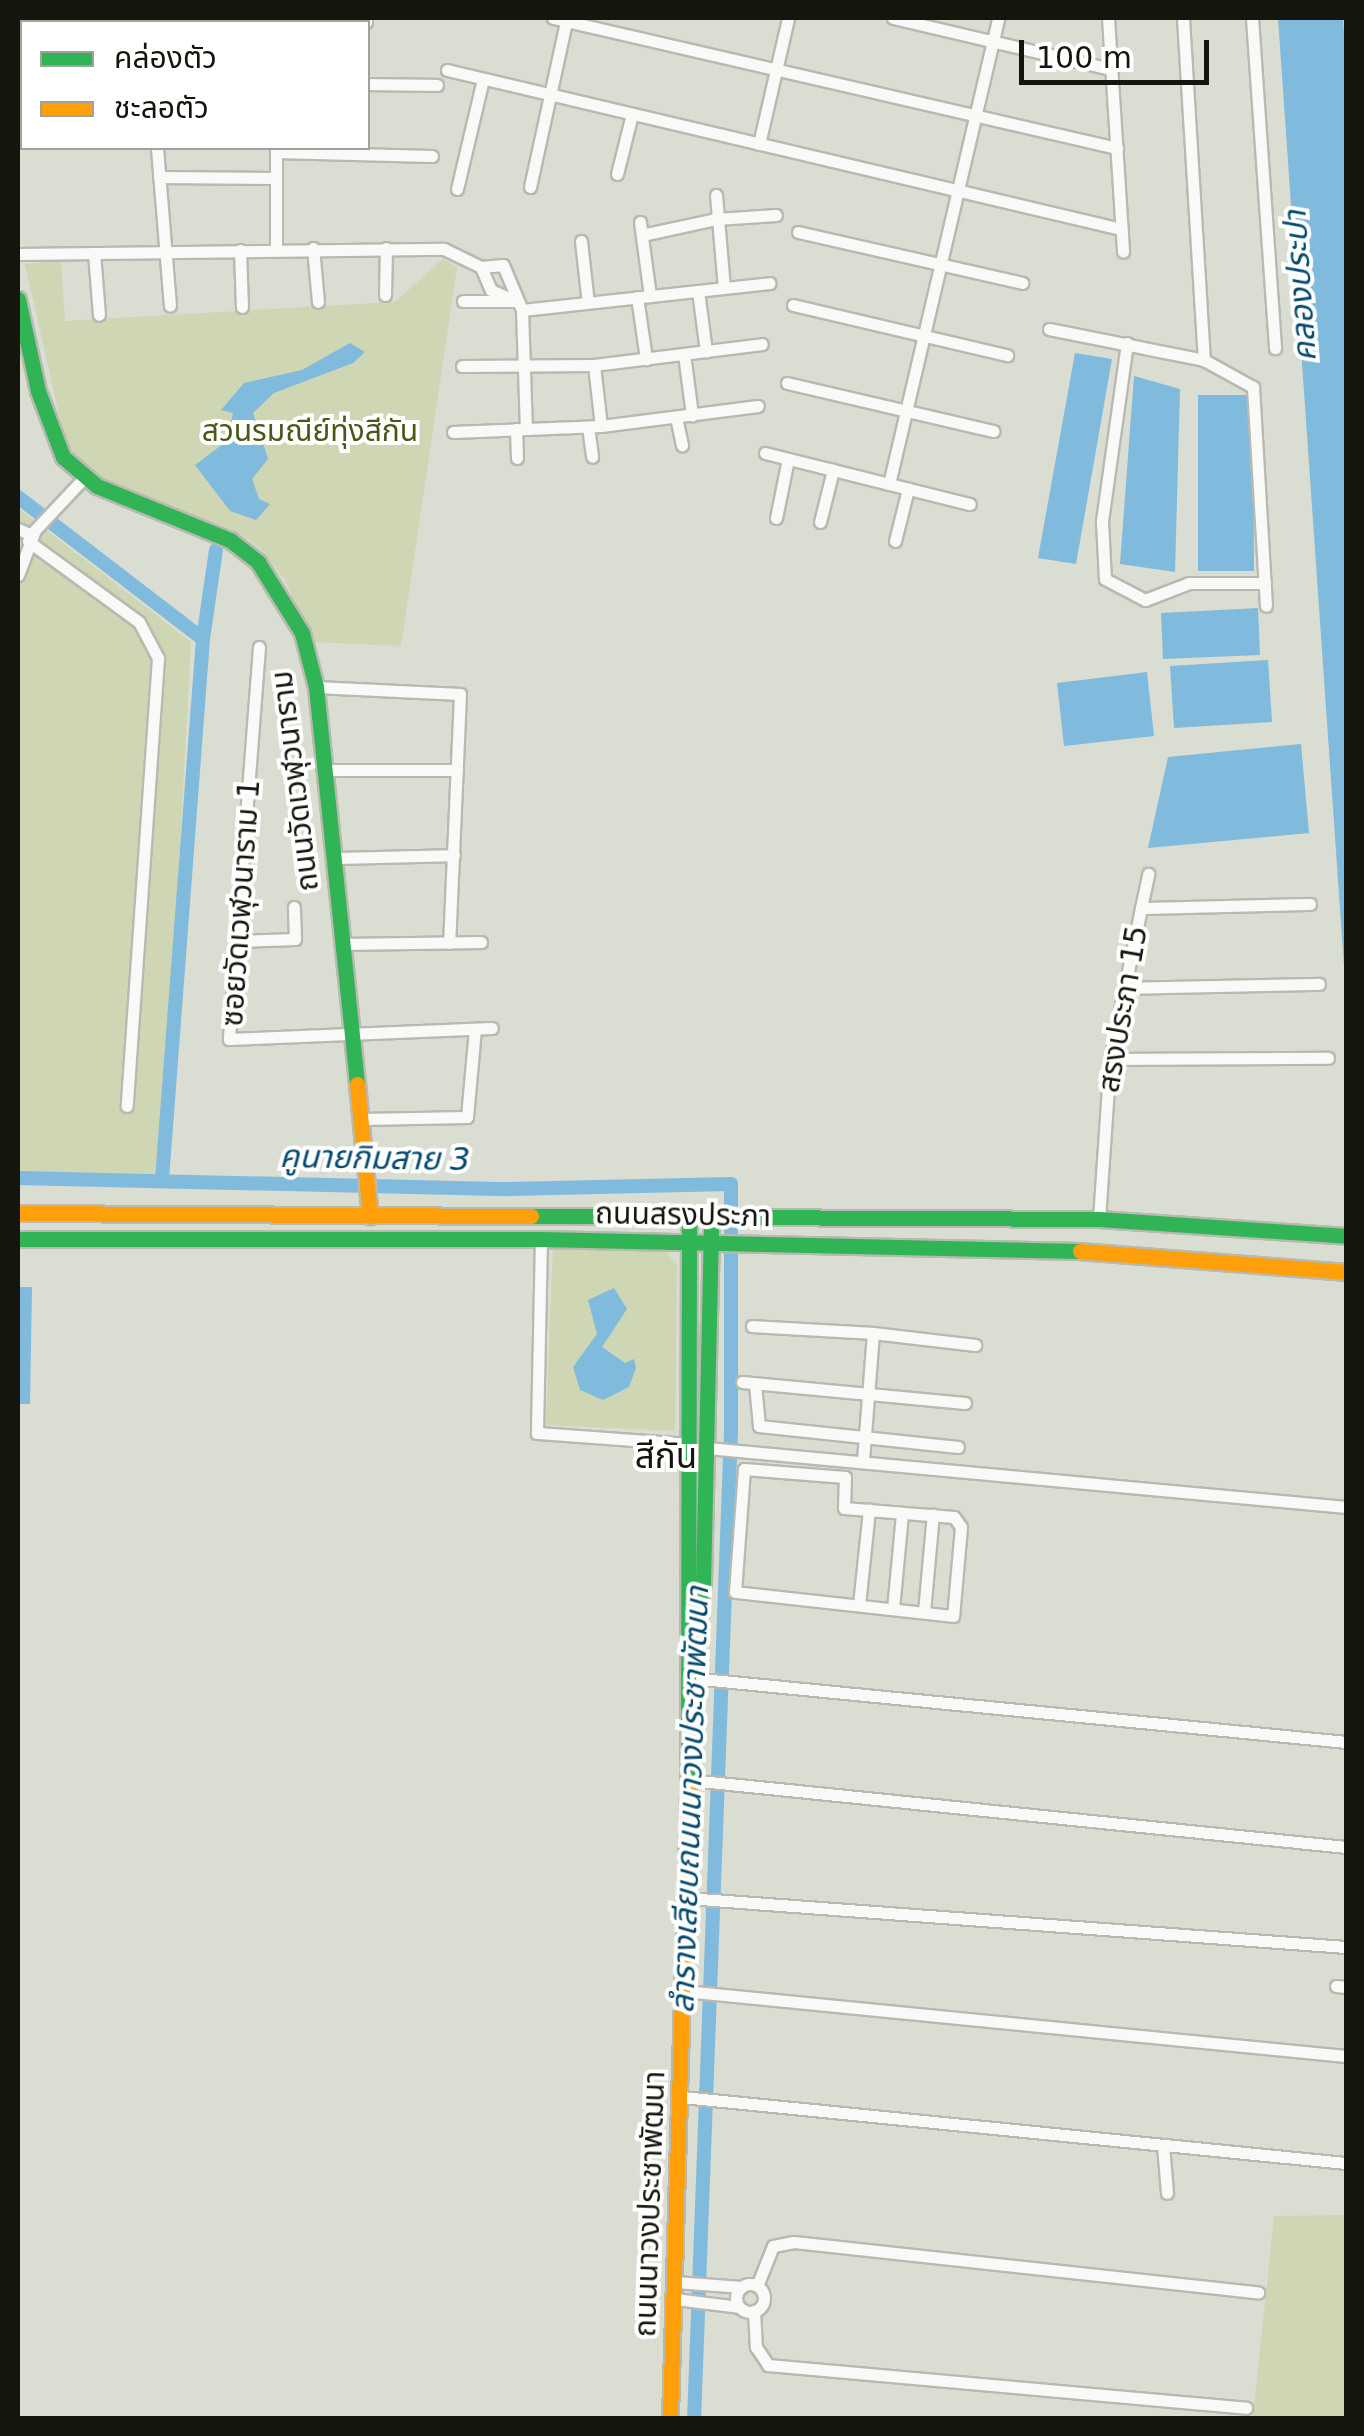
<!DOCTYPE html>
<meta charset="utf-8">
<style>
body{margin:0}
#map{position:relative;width:1364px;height:2436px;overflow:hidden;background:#daddd1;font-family:"DejaVu Sans","Noto Sans Thai",sans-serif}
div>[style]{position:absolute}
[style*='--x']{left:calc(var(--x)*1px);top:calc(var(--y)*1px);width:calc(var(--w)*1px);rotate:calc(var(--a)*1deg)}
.green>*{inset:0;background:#ced6b4}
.water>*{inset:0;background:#80badc}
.canal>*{height:14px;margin:-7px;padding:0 7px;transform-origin:7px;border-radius:7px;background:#80badc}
.roads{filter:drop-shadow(2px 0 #b8bab1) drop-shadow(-2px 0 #b8bab1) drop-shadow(0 2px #b8bab1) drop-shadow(0 -2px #b8bab1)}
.street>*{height:11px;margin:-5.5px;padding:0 5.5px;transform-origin:5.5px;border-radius:5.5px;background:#f9faf8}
.street>.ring{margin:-5.5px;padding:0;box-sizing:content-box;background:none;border:11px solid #f9faf8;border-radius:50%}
.fast>*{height:15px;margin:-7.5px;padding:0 7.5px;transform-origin:7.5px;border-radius:7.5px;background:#30b455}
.slow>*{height:15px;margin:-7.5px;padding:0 7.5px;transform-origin:7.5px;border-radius:7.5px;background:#ff9f0a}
span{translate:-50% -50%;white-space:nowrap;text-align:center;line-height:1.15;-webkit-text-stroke:8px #fff;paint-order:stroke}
.park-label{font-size:30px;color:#4b5619}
.street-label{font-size:30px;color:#14160d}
.water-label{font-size:32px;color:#064a6d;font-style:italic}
.quarter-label{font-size:35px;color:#14160d}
.frame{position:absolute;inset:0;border:20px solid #14160d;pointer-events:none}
.legend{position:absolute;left:20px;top:20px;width:350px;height:130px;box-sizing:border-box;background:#fff;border:2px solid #a1a29e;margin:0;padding:12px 18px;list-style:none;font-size:30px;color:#14160d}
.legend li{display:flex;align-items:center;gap:20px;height:50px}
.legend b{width:50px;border:2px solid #a1a29e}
.scale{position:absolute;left:1019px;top:40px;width:190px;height:45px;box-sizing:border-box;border:5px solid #14160d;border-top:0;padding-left:12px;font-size:30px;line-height:35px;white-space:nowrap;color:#14160d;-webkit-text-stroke:8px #fff;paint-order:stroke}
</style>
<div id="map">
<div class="green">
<i style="clip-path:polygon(443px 259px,457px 267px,401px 646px,313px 642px,285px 580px,259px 547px,231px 529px,97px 478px,68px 454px,25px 264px,61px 261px,65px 321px,395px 302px)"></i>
<i style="clip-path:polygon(18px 508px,191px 642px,162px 1179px,18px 1178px)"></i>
<i style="clip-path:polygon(553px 1246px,664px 1249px,677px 1266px,675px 1431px,546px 1425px)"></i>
<i style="clip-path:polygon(1346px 2215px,1346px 2418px,1253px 2418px,1274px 2216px)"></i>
</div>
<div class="water">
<i style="clip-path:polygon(1278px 18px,1343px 18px,1346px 67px,1346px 995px)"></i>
<i style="clip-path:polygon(350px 343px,365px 352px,353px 363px,274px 393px,253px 413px,268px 459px,252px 479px,259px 499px,270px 504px,256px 520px,230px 511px,195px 465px,227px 441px,233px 413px,221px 410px,244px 383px,302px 370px)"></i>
<i style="clip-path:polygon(1075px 353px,1112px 359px,1076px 564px,1038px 558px)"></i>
<i style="clip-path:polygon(1134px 376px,1180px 389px,1175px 572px,1120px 564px)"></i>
<i style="clip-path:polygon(1198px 395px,1253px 395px,1254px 571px,1198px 571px)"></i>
<i style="clip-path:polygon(1258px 608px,1260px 655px,1163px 659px,1161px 613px)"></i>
<i style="clip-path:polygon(1268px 660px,1272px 722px,1174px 728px,1170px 666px)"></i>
<i style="clip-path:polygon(1147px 672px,1154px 736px,1064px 746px,1057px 683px)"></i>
<i style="clip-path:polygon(1301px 744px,1309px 833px,1148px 848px,1168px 757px)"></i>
<i style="clip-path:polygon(18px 1287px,32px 1287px,30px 1404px,18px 1404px)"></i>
<i style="clip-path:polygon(614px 1288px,627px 1309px,602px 1347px,625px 1363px,634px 1359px,636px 1368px,629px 1387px,603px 1400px,580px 1390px,573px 1367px,597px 1334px,588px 1300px)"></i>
</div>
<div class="canal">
<i style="--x:18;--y:497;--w:233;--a:37.5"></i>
<i style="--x:203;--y:639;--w:542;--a:94.34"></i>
<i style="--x:203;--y:639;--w:90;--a:-81.7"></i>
<i style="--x:18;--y:1178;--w:491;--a:1.3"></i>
<i style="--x:509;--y:1189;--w:222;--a:-1.3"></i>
<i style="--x:731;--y:1184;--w:246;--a:90"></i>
<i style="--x:731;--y:1430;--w:989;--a:92.14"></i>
</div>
<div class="roads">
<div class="street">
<i style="--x:52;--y:18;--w:4;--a:90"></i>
<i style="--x:147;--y:18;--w:4;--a:76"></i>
<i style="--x:225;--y:18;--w:4;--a:90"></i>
<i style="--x:272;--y:18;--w:4;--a:90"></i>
<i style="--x:366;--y:18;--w:4;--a:90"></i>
<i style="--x:553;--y:18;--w:579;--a:12.98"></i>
<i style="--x:893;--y:18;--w:224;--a:13.2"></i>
<i style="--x:1108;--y:18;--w:234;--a:86.3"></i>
<i style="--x:1183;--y:18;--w:343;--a:86.5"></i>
<i style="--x:1252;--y:18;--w:331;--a:86"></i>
<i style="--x:447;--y:70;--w:693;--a:13.27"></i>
<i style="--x:368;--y:84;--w:69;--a:0.8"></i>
<i style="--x:18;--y:116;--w:4;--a:-14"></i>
<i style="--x:759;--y:144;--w:129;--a:-77"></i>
<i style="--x:157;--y:148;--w:158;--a:85.3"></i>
<i style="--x:276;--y:148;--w:100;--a:90"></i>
<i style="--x:276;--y:152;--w:156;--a:1.5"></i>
<i style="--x:617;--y:174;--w:62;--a:-76"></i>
<i style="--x:159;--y:177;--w:117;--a:0.5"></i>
<i style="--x:530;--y:187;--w:173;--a:-77.7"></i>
<i style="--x:457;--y:189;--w:113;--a:-76.7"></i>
<i style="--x:716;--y:195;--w:93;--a:85.1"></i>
<i style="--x:640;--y:222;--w:75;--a:82.3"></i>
<i style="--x:798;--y:232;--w:230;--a:12.8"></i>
<i style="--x:642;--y:235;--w:76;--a:-12.2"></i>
<i style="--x:716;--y:219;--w:60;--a:-3.8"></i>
<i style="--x:581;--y:241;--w:62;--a:83.6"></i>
<i style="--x:313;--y:248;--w:54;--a:84.7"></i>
<i style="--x:240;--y:250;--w:57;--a:88"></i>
<i style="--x:94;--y:253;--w:62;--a:85.4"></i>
<i style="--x:18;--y:254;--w:426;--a:-0.7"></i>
<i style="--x:444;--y:249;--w:41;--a:25.9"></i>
<i style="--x:481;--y:267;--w:22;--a:-5"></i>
<i style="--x:503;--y:265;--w:49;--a:67.1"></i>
<i style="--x:522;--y:310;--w:249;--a:-6.2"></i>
<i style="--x:481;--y:267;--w:25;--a:67"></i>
<i style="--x:491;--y:290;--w:17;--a:24"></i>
<i style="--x:698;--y:291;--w:61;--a:82.4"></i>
<i style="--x:385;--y:295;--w:47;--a:-88.8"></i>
<i style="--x:637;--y:297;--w:63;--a:81.7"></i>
<i style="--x:463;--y:301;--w:51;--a:0"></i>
<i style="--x:793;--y:305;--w:220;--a:13.2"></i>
<i style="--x:522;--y:310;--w:119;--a:88.1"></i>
<i style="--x:1049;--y:329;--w:158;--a:11.3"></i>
<i style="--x:1204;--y:360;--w:56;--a:28.9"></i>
<i style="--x:1253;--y:387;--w:219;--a:86.6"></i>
<i style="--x:1127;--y:343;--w:181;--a:98"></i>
<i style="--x:1102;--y:522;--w:57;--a:87"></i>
<i style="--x:1105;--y:579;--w:45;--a:27.7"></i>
<i style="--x:1145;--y:600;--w:47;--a:-21.1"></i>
<i style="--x:1189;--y:583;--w:76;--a:0"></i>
<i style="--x:684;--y:354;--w:62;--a:82.5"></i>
<i style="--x:594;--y:365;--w:61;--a:83.5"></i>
<i style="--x:462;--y:366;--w:132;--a:-0.4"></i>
<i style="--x:594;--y:365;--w:169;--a:-7.1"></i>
<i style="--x:787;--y:383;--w:212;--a:13.1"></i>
<i style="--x:676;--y:417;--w:29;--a:78"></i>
<i style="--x:588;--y:427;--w:30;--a:82"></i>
<i style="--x:516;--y:429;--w:29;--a:88"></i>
<i style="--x:453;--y:432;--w:148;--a:-2.3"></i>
<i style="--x:601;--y:426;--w:158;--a:-7.3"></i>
<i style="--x:765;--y:453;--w:211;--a:14"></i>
<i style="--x:889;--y:484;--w:479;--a:-76.8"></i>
<i style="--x:776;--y:518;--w:60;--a:-78.5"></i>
<i style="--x:820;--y:522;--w:54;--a:-76"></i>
<i style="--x:18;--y:529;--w:15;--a:23"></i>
<i style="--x:28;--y:541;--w:137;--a:36.1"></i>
<i style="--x:139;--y:622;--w:41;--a:62.2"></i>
<i style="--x:158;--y:658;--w:449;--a:94"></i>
<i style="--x:895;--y:541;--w:54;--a:-76"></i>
<i style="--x:18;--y:575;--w:48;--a:-69.3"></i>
<i style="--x:35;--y:530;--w:71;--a:-46.7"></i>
<i style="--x:259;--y:647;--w:393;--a:94.4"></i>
<i style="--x:229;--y:1039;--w:263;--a:-2.4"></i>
<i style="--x:316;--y:687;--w:144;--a:2.8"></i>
<i style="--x:460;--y:694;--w:249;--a:92.5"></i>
<i style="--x:324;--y:770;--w:133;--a:0"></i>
<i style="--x:333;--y:858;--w:121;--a:-1.4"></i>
<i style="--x:1141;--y:908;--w:35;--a:-78"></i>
<i style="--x:237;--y:941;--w:58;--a:-2"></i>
<i style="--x:295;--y:939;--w:32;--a:-92"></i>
<i style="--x:342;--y:944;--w:139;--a:-0.8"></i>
<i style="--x:1124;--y:988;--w:195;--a:-1.2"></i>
<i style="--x:1110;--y:1059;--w:218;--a:-0.3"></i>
<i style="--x:361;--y:1119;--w:106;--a:-1.1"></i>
<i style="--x:467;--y:1117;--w:88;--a:-84.8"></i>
<i style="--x:1099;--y:1219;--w:160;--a:-86.1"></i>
<i style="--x:1110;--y:1059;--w:154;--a:-78.4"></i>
<i style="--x:1141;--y:908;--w:169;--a:-1.4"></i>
<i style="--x:541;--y:1239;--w:194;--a:91.2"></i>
<i style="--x:537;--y:1433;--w:149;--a:4.2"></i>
<i style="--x:752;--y:1326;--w:121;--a:3.3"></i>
<i style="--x:873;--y:1333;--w:126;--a:94.5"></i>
<i style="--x:873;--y:1333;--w:103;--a:6.7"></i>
<i style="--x:742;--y:1382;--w:224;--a:5.4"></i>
<i style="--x:755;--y:1384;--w:42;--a:84.6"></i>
<i style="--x:759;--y:1426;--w:200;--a:6"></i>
<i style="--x:707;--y:1448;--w:642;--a:5.28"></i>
<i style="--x:744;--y:1469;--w:101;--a:4.5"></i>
<i style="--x:845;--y:1477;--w:31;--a:92"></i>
<i style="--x:844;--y:1508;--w:110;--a:4.7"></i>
<i style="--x:954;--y:1517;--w:12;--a:55"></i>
<i style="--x:961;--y:1527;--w:89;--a:95.1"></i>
<i style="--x:953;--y:1616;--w:219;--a:-173.7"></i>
<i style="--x:735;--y:1592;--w:123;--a:-85.8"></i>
<i style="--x:859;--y:1605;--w:96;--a:-84"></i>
<i style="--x:893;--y:1609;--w:96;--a:-84.6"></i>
<i style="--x:924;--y:1612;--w:98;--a:-84.8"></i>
<i style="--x:691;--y:1678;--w:658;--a:5.58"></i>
<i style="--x:690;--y:1780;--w:659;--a:5.83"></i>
<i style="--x:686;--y:1898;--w:662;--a:4.25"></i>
<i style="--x:1336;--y:1986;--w:10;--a:6"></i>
<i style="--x:684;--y:1991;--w:665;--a:5.61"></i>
<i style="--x:682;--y:2097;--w:667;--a:5.68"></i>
<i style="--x:1163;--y:2145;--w:48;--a:85.2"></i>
<i style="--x:675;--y:2282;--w:67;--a:4.3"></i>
<i class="ring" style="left:736px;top:2284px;width:17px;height:17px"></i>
<i style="--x:757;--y:2286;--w:43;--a:-68.2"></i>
<i style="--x:773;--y:2246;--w:21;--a:-11"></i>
<i style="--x:794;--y:2242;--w:467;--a:6.2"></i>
<i style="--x:675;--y:2299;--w:64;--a:7.1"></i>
<i style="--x:754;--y:2311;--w:36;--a:87"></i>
<i style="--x:756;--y:2347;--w:22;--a:56"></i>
<i style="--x:768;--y:2365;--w:480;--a:5.1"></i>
</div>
<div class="fast">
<i style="--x:18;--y:299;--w:94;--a:77.7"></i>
<i style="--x:38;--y:391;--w:71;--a:69.3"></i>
<i style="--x:63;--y:457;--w:45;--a:40.5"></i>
<i style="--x:97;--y:486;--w:144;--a:22.1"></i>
<i style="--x:230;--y:540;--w:36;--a:38"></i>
<i style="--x:258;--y:562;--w:84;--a:58.2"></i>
<i style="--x:302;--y:633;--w:56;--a:75.5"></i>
<i style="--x:316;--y:687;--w:399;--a:84.1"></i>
<i style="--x:531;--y:1216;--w:568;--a:0.3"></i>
<i style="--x:1099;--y:1219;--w:248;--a:3.9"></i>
<i style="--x:18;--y:1239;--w:523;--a:0"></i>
<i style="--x:541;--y:1239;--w:539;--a:1.28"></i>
<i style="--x:694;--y:1622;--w:41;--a:-77.3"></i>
<i style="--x:703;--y:1582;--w:363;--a:-88.7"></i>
<i style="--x:688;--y:1783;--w:565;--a:-89.9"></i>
</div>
<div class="slow">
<i style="--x:357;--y:1084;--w:133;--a:84.4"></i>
<i style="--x:18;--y:1213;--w:513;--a:0.34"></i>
<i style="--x:1080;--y:1251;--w:267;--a:4.5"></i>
<i style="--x:670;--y:2418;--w:635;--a:-88.38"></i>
</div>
</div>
<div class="park-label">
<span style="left:310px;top:431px">สวนรมณีย์ทุ่งสีกัน</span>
</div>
<div class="street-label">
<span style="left:295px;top:781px;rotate:-97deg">ถนนวัดเวฬุวนาราม</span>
<span style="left:241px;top:903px;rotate:-86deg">ซอยวัดเวฬุวนาราม 1</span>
<span style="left:1123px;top:1009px;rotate:-80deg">สรงประภา 15</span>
<span style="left:683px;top:1215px;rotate:1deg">ถนนสรงประภา</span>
<span style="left:650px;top:2204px;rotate:-88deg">ถนนนาวงประชาพัฒนา</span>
</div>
<div class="water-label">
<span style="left:1300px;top:286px;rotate:-94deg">คลองประปา</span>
<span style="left:375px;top:1158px;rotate:1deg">คูนายกิมสาย 3</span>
<span style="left:690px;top:1800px;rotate:-88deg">ลำรางเลียบถนนนาวงประชาพัฒนา</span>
</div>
<div class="quarter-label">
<span style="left:666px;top:1456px">สีกัน</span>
</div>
<div class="frame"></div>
<ul class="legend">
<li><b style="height:12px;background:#30b455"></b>คล่องตัว</li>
<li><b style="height:12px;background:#ff9f0a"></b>ชะลอตัว</li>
</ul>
<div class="scale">100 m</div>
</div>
